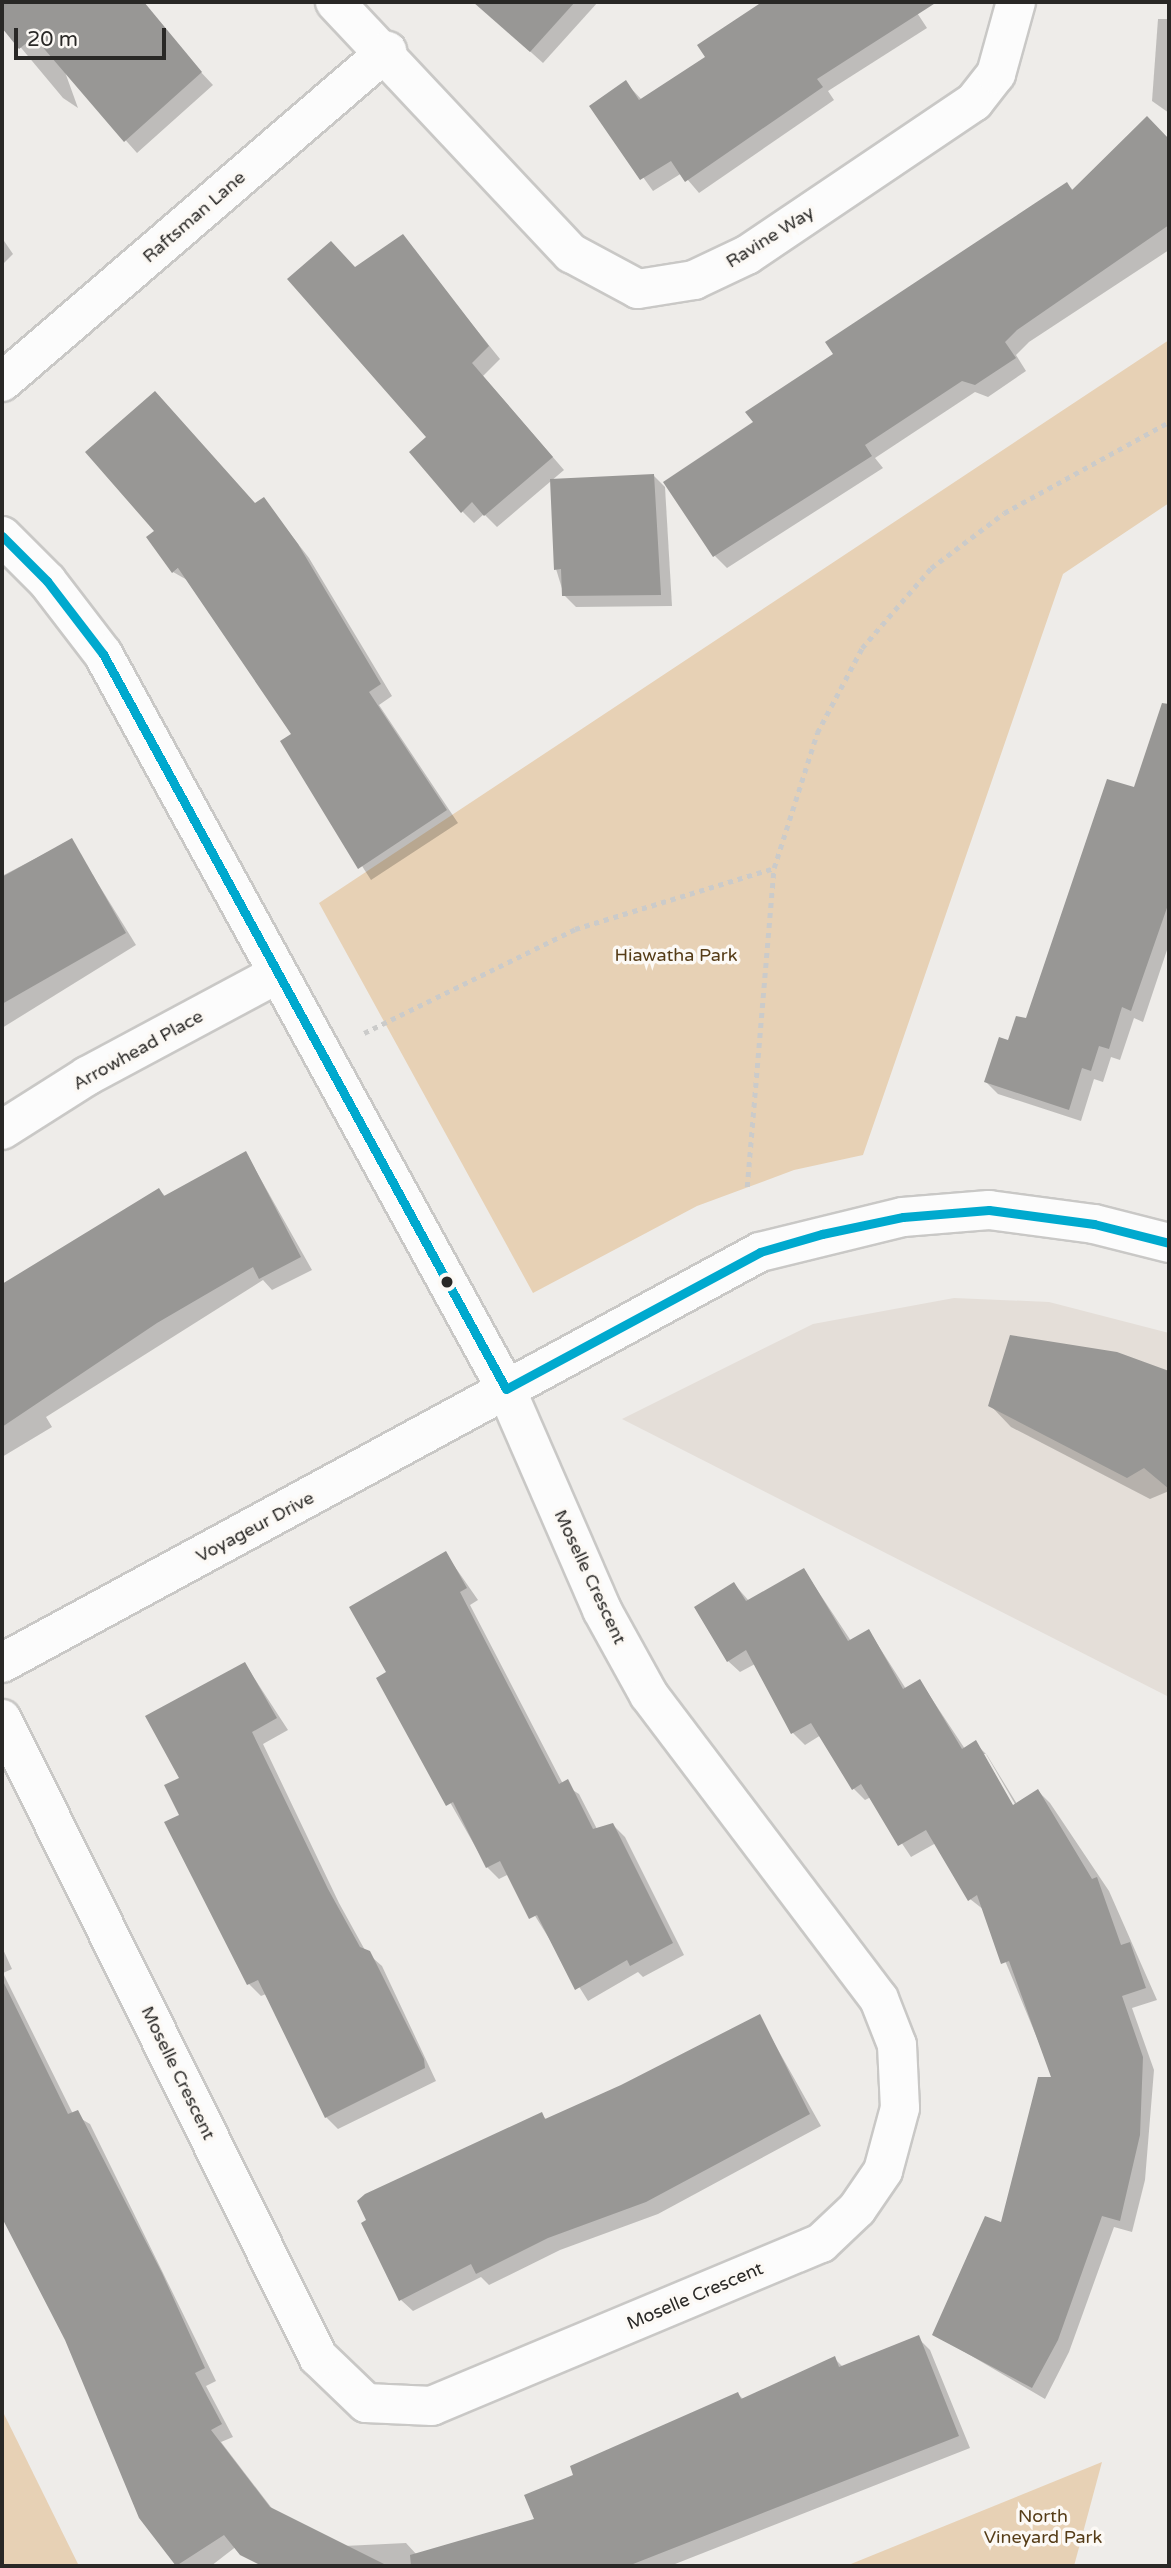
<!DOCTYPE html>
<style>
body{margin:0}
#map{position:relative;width:1171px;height:2568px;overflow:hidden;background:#eeece9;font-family:"Varela Round",sans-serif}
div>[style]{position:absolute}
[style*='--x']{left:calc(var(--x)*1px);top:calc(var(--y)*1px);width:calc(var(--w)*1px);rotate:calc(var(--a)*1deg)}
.built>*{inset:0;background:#e4ded8}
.green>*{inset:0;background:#e7d1b5}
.shadow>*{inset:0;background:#0003}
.building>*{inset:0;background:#989795}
.path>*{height:4.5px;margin-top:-2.25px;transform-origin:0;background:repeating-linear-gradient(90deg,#cbcbca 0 5px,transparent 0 10px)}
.roads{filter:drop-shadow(2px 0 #c9c8c6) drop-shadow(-2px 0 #c9c8c6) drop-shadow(0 2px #c9c8c6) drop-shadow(0 -2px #c9c8c6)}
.minor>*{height:38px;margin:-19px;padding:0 19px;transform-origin:19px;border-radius:19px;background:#fcfcfc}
.tertiary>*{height:38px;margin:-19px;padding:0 19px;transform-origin:19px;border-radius:19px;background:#fcfcfc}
.bus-1>*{height:9px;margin:-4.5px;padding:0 4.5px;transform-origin:4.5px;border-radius:4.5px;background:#00a9ce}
.dots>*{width:19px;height:19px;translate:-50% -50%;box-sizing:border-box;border:4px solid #fcf9f5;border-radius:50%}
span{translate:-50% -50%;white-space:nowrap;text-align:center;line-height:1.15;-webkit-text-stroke:7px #fcf9f5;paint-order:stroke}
.street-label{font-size:18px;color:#292826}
.park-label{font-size:18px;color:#553c17}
.frame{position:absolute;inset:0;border:4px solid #292826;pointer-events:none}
.scale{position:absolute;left:14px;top:28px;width:152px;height:32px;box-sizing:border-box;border:4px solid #292826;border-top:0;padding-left:9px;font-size:21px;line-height:24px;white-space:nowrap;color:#292826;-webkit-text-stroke:5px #fcf9f5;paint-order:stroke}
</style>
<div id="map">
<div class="built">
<i style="clip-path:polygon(954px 1298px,1049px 1302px,1169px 1333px,1169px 1697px,622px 1419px,813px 1324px)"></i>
</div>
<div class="green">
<i style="clip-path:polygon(1169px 340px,1169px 503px,1063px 574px,863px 1155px,794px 1170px,697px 1206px,533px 1293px,319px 903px)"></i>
<i style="clip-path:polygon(2px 2410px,79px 2566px,2px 2566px)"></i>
<i style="clip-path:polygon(1102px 2462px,1074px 2566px,846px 2566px)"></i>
</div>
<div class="shadow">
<i style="clip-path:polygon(2px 2px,135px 2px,213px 85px,137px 153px,65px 72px,78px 108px,63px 98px,2px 25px)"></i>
<i style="clip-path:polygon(475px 2px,598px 2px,543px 63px)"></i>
<i style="clip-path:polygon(769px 2px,910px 2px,927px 28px,828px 91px,834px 100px,699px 193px,682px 173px,653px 191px,592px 106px,626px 83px,642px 100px,708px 57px,700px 45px)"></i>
<i style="clip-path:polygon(1158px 19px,1169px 19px,1169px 113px,1152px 101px)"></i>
<i style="clip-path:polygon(1147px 118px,1169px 141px,1169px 250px,1029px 342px,1016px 355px,1026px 371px,988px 397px,975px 392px,875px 458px,883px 468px,727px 568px,715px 556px,755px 423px,835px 355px,1067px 184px,1074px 191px)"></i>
<i style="clip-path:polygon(402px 237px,500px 359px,483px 376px,564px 470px,497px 527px,484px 514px,474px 523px,462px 511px,355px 269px)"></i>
<i style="clip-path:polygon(2px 238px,13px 254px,2px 265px)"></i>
<i style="clip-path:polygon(653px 475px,665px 487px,672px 606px,576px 607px,564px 595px,556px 569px)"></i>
<i style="clip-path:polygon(264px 500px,309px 558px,392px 696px,379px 705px,458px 823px,371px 880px,282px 741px,293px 734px,189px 581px,173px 572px)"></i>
<i style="clip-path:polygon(1157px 724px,1169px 728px,1169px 944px,1143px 1022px,1134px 1018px,1120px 1060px,1111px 1057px,1103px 1082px,1094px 1079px,1081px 1121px,998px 1094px,986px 1082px,1027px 1021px,1135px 789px)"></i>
<i style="clip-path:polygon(71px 840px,136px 945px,2px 1028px,2px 876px)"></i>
<i style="clip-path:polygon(246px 1153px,312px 1270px,272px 1290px,263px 1280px,46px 1417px,52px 1427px,2px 1457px,2px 1286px,159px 1190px,166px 1197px)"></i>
<i style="clip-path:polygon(1117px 1354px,1169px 1374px,1169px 1491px,1150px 1499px,1011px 1427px,990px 1405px)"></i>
<i style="clip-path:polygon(446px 1554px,478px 1600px,470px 1605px,563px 1784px,579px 1794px,597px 1829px,613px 1825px,625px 1837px,684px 1955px,643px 1977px,638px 1972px,588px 2001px,509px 1874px,499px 1879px,487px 1867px,379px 1678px,389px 1673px)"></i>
<i style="clip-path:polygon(evenodd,804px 1570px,851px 1641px,869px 1631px,906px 1689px,920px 1681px,965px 1749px,975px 1743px,987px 1755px,1017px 1804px,1038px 1791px,1050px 1803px,1109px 1891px,1157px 2000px,1132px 2008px,1154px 2070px,1145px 2180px,1132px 2232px,1114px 2227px,1069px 2352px,1045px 2399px,934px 2334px,1003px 2224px,1054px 2079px,984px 1910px,970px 1899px,936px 1843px,911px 1857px,871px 1797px,865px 1800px,853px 1788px,821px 1735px,805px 1745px,793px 1733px,755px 1664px,740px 1672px,728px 1661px,734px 1584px,749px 1601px,804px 1570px,982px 1754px,986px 1754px,1019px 1811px,1016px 1813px,982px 1754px)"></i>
<i style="clip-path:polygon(245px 1664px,288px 1730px,263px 1744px,339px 1903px,366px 1952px,382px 1966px,436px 2081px,338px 2129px,326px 2117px,266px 1994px,261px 1996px,249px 1984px,181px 1816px,181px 1779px)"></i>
<i style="clip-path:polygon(2px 1947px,12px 1969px,3px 1973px,73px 2114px,90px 2124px,216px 2381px,206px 2386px,233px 2437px,221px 2442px,277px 2515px,211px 2566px,178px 2566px,140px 2517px,66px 2340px,2px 2216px)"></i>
<i style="clip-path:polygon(759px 2016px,821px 2126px,658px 2214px,560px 2250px,489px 2285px,481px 2277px,413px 2311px,401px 2300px,542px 2115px,547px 2120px,622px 2087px)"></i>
<i style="clip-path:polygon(918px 2338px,930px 2350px,970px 2448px,670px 2566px,267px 2566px,290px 2519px,344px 2546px,406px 2543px,417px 2555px,536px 2520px,576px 2476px,738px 2394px,744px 2400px,835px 2359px,843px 2367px)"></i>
</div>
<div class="building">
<i style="clip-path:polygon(2px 2px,144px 2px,202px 72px,124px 142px,34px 37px,19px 49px,2px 28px)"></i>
<i style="clip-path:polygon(473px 2px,575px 2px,530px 52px)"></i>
<i style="clip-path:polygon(762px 2px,937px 2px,817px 79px,823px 87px,685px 182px,671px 161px,640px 180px,589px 106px,626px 80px,639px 100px,705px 57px,697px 45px)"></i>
<i style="clip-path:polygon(1147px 116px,1169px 139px,1169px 225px,1017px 330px,1005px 342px,1016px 358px,975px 385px,962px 381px,865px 445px,872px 456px,713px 557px,663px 482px,753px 422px,745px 412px,833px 354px,825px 342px,1067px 182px,1072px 190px)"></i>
<i style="clip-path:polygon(403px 234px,489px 346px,472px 363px,553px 457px,484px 516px,472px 502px,461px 513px,409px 452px,426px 437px,287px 279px,331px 241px,355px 267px)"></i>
<i style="clip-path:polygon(155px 391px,255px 503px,264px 497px,298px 544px,381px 684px,369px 692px,447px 810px,358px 869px,280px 741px,291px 734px,178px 568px,172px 573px,146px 537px,154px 531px,85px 452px)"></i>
<i style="clip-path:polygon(654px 474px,661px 595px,562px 596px,561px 569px,554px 570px,550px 479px)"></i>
<i style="clip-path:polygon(1162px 703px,1169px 704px,1169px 902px,1131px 1011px,1122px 1007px,1109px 1049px,1099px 1046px,1091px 1071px,1082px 1068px,1069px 1110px,984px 1082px,999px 1037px,1008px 1040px,1016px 1016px,1026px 1018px,1107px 779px,1134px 787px)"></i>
<i style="clip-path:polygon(72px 838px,126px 933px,2px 1004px,2px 877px)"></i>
<i style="clip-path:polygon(246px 1151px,301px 1257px,259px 1279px,253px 1267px,157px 1323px,2px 1427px,2px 1284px,159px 1188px,164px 1196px)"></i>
<i style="clip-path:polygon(1010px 1335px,1117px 1352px,1169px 1371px,1169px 1489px,1144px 1468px,1127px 1478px,988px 1406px)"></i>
<i style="clip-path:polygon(446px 1551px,467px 1588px,460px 1592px,559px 1784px,568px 1779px,593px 1829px,613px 1823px,673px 1943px,630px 1966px,627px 1960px,575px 1990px,537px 1915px,529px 1919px,500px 1861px,486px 1868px,453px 1802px,446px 1806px,376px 1678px,386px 1672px,349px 1607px)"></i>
<i style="clip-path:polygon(804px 1568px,848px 1641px,869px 1629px,903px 1689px,920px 1679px,962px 1749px,976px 1740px,1013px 1805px,1038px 1789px,1092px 1879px,1097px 1877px,1121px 1945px,1130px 1942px,1146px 1988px,1122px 1996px,1143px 2057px,1140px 2135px,1120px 2221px,1102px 2216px,1058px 2340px,1032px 2388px,932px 2335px,985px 2216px,1001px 2222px,1038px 2077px,1051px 2077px,1009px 1961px,1001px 1964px,977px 1895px,968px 1901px,926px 1830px,898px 1846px,861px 1784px,852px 1790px,811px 1723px,791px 1734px,746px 1650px,727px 1662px,694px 1607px,734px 1582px,746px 1601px)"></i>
<i style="clip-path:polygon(245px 1662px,277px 1718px,252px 1732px,328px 1889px,360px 1947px,370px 1951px,424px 2059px,425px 2068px,325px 2118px,258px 1980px,247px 1985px,164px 1822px,179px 1815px,164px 1785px,179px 1778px,145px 1716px)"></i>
<i style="clip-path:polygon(2px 1979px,68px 2114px,78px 2110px,162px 2273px,205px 2368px,195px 2373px,222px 2424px,211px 2430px,270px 2507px,388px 2566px,262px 2566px,240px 2555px,224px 2535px,176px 2566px,139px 2518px,65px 2340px,2px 2218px)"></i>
<i style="clip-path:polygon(760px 2014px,810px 2114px,646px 2202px,548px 2238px,476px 2274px,471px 2264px,399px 2301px,361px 2223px,366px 2220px,357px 2201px,365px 2194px,542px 2112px,545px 2119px,621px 2085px)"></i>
<i style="clip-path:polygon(919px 2335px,959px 2436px,628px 2566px,411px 2566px,410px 2555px,534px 2519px,524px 2495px,573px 2475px,570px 2466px,738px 2392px,741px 2399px,835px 2356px,839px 2367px)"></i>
</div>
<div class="path">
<i style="--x:364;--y:1033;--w:235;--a:-26.2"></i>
<i style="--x:575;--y:929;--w:208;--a:-17"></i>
<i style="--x:747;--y:1187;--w:320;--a:-85.2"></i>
<i style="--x:774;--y:868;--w:142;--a:-72.3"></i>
<i style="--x:817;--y:733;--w:96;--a:-62.1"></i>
<i style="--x:862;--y:648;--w:106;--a:-49.2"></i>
<i style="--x:931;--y:568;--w:91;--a:-37"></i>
<i style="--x:1004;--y:513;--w:188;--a:-28.9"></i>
</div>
<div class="roads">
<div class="minor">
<i style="--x:335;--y:2;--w:345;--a:46.8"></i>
<i style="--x:571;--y:253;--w:76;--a:28.2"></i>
<i style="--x:638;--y:289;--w:57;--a:-9.1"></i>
<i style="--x:694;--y:280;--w:59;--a:-25.3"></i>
<i style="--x:747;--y:255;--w:274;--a:-34"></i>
<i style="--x:974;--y:102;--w:36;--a:-52"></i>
<i style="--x:996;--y:74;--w:75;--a:-74.5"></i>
<i style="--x:2;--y:382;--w:508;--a:-40.69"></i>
<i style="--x:2;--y:536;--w:64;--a:45"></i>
<i style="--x:47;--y:581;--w:92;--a:52.5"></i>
<i style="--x:103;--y:654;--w:838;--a:61.26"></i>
<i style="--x:506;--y:1389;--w:241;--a:66.5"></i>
<i style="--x:602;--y:1610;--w:97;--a:61.1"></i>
<i style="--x:649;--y:1695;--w:381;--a:52.9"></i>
<i style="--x:879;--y:1999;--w:49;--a:68.6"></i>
<i style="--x:897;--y:2045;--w:63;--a:87.3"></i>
<i style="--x:900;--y:2108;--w:65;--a:105.1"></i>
<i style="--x:883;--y:2171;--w:46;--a:124.4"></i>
<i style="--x:857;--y:2209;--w:50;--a:136.6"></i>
<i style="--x:821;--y:2243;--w:422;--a:157.3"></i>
<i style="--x:432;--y:2406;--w:66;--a:-177.4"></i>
<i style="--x:366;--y:2403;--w:66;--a:-136.2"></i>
<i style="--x:318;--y:2357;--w:712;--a:-116.35"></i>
<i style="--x:2;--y:1130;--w:101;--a:-32.4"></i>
<i style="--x:87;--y:1076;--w:216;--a:-28.2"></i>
</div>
<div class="tertiary">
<i style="--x:2;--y:1663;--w:862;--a:-28.47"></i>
<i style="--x:760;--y:1252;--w:147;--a:-13.8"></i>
<i style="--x:903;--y:1217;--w:86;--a:-4.7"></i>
<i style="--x:989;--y:1210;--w:106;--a:7.6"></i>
<i style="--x:1094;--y:1224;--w:77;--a:14.2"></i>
</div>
</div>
<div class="bus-1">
<i style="--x:2;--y:536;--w:64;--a:45"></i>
<i style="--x:47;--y:581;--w:92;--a:52.5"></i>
<i style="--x:103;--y:654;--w:838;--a:61.26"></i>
<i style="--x:506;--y:1389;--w:289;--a:-28.3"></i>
<i style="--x:760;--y:1252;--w:65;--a:-16.2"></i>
<i style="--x:822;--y:1234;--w:83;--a:-11.9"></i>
<i style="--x:903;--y:1217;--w:86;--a:-4.7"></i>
<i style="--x:989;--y:1210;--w:106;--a:7.6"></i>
<i style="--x:1094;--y:1224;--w:77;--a:14.2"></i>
</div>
<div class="dots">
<i style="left:447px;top:1282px;background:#292826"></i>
</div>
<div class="street-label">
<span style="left:194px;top:217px;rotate:-41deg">Raftsman Lane</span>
<span style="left:770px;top:237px;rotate:-32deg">Ravine Way</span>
<span style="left:138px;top:1050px;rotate:-29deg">Arrowhead Place</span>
<span style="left:255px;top:1527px;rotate:-28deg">Voyageur Drive</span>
<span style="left:590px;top:1577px;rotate:65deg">Moselle Crescent</span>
<span style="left:178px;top:2073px;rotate:64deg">Moselle Crescent</span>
<span style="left:695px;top:2296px;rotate:-23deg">Moselle Crescent</span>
</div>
<div class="park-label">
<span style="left:676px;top:955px">Hiawatha Park</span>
<span style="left:1043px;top:2527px">North<br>Vineyard Park</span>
</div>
<div class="frame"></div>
<div class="scale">20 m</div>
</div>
